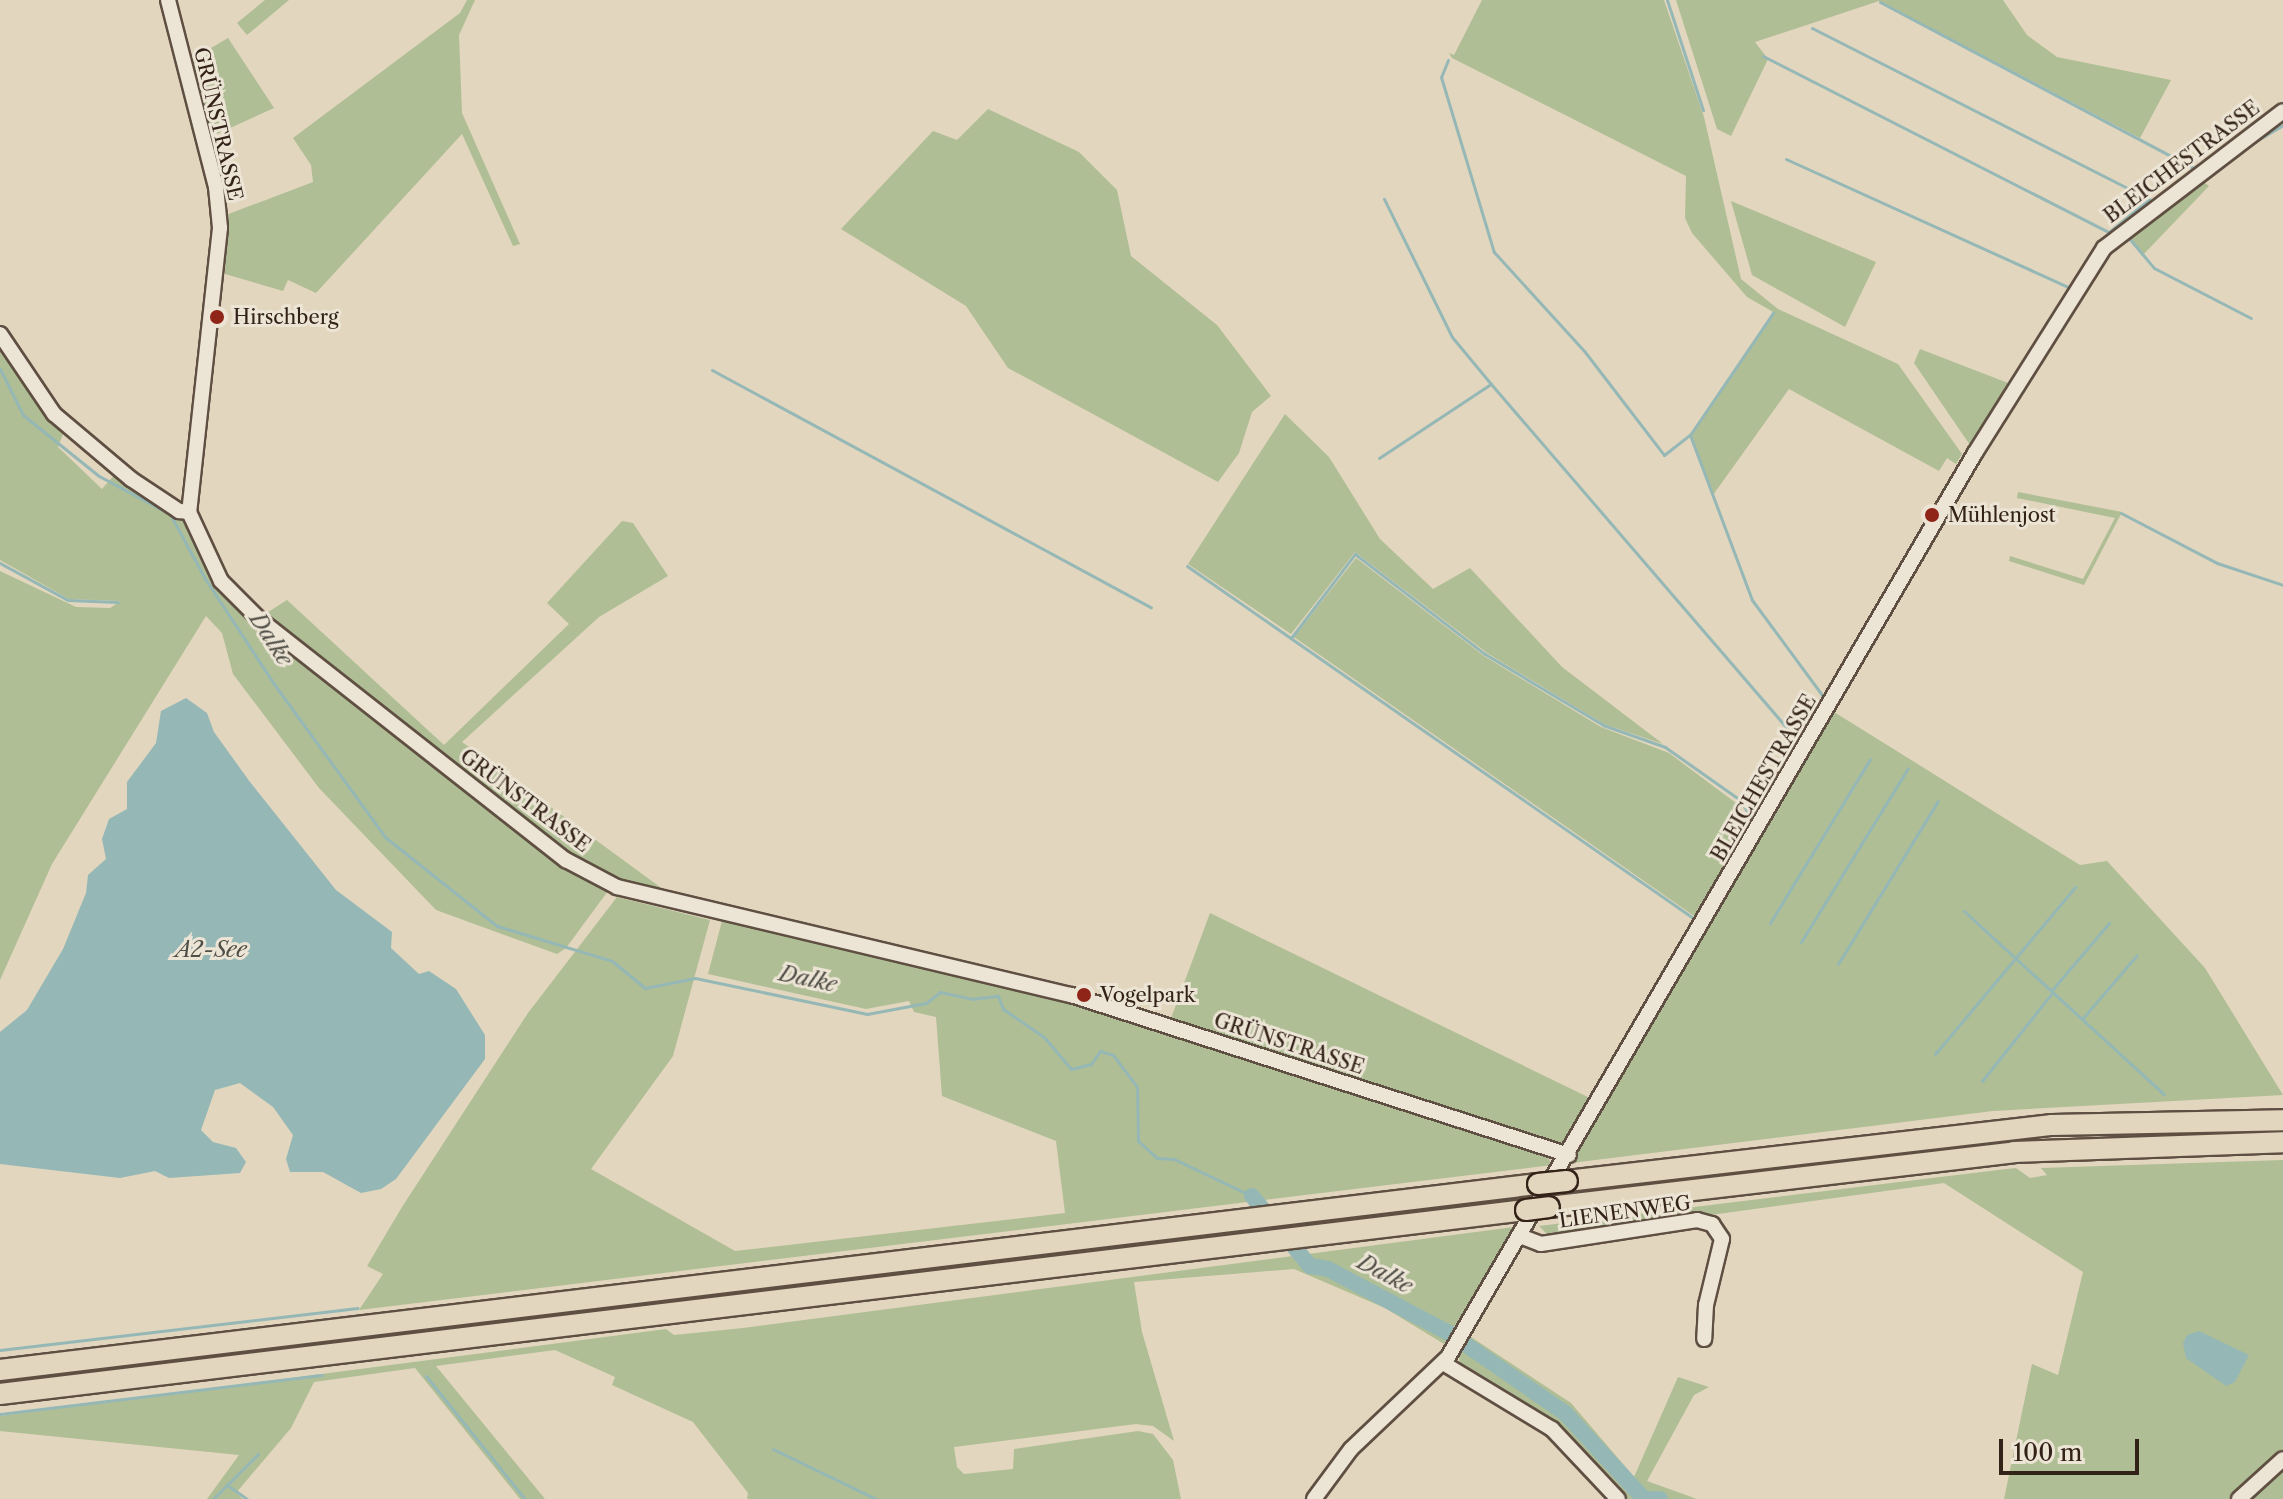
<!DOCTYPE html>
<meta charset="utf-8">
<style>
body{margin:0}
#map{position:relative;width:2283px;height:1499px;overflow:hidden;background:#e2d6be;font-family:"Libre Caslon Text",serif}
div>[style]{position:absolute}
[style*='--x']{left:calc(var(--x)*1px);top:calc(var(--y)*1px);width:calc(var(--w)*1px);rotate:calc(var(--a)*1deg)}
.green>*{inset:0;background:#afbe94}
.water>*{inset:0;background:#95b8b6}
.stream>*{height:3px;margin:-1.5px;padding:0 1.5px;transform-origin:1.5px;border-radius:1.5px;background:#95b8b6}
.river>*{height:16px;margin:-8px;padding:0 8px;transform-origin:8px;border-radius:8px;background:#95b8b6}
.roads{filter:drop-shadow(2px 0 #5f4f42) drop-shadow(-2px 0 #5f4f42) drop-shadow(0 2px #5f4f42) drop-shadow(0 -2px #5f4f42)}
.minor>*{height:14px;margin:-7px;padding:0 7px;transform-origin:7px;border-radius:7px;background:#ece4d5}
.highway>*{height:20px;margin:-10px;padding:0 10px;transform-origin:10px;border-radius:10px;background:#e2d6be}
.bridges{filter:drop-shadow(2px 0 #332218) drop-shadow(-2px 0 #332218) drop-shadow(0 2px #332218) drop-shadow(0 -2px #332218)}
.highway-bridge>*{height:20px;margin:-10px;padding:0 10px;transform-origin:10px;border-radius:10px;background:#e2d6be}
.dots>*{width:22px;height:22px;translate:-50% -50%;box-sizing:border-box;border:4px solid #ece4d5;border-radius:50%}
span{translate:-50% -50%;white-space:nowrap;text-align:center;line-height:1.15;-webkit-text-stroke:6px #ece4d5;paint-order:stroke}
.street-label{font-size:20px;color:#332218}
.poi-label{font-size:20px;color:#332218}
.left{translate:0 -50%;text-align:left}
.water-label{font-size:22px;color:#504f47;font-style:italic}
.scale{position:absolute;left:1999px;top:1439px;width:140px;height:36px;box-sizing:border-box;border:4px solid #332218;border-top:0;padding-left:10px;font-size:24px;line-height:28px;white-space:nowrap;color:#332218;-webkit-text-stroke:6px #ece4d5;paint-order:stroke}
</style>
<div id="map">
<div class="green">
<i style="clip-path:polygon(265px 0,289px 0,247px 35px,237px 23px)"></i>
<i style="clip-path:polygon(467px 0,475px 0,459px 35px,462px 113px,520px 244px,513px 246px,462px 134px,316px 293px,288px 280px,283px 291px,225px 274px,226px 215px,313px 182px,311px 165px,293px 138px,460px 13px)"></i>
<i style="clip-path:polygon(1482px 0,1664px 0,1704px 117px,1741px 279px,1778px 309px,1898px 364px,1962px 454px,1956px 464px,1947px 458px,1939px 471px,1789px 389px,1713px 495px,1691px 435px,1775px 313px,1747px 297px,1692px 233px,1685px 218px,1686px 176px,1452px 58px,1449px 53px,1454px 55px)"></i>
<i style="clip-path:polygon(1676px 0,2003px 0,2027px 35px,2057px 57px,2171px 80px,2140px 138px,1879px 1px,1755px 42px,1768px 59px,1731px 136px,1717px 129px)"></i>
<i style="clip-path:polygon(228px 38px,274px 108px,208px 138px,189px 61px)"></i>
<i style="clip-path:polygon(988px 109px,1079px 152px,1117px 190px,1131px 256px,1217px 325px,1271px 396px,1252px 412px,1239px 453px,1218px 482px,1008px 368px,966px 306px,841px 229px,933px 131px,957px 140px)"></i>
<i style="clip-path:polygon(2202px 181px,2209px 186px,2142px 256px,2129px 237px)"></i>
<i style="clip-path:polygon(1731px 201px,1876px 262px,1845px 327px,1752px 275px)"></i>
<i style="clip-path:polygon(0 342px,36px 401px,65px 429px,58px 447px,102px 489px,116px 473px,186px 520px,201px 560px,218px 585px,562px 865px,608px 891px,566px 948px,557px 954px,436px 910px,319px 788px,233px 674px,222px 633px,206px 616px,52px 864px,0 980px,0 571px,76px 607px,110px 608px,121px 601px,69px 599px,0 560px)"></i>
<i style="clip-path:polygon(1920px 349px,2008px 383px,1970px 445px,1914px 363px)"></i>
<i style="clip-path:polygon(1285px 414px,1329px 457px,1380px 539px,1433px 589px,1470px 568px,1562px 667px,1663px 744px,1604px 724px,1487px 653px,1355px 552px,1291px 634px,1188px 564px)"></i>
<i style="clip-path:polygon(2018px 492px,2122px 512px,2084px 585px,2009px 561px,2010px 556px,2083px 579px,2115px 518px,2017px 498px)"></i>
<i style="clip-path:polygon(622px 521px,633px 523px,668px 576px,599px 617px,462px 742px,660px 887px,658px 896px,569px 856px,262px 616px,287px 600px,444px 745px,569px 624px,547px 603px)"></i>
<i style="clip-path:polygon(1356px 558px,1484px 656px,1601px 727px,1669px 753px,1736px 803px,1750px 822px,1697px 918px,1294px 637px)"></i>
<i style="clip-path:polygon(1834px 712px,2080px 865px,2107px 861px,2205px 968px,2283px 1095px,1993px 1111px,1571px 1163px)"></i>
<i style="clip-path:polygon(617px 897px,710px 920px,673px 1056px,591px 1169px,735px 1251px,1065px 1213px,1056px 1141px,942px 1096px,936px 1017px,914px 1012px,909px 1001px,866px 1009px,708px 974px,722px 921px,1069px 1001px,1545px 1152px,1552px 1165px,359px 1310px,383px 1274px,367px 1266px,402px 1207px,528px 1013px)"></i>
<i style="clip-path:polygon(1210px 913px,1592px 1099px,1566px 1142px,1552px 1144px,1170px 1021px)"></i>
<i style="clip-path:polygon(2283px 1160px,2283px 1451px,2230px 1499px,2004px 1499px,2032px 1364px,2058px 1375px,2083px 1272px,1944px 1183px,1550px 1237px,1539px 1226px,1998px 1170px,2016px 1168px,2030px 1178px,2047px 1175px,2041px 1168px)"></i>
<i style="clip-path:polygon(1514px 1227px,1444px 1344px,1385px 1308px,1294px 1269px,1134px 1282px,1142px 1332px,1174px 1441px,1153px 1426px,1136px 1424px,954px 1447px,957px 1467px,964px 1474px,1013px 1469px,1014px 1449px,1138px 1431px,1153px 1434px,1173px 1460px,1181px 1499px,747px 1499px,748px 1493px,693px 1422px,612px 1385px,615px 1377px,555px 1350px,436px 1366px,545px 1499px,520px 1499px,415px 1368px,314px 1382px,291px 1428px,236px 1493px,243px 1499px,207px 1499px,239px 1455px,0 1431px,0 1416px,666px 1329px,674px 1335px,743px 1328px)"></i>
<i style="clip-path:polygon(1471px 1337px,1571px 1403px,1634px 1477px,1678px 1377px,1709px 1387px,1694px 1395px,1647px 1481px,1697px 1499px,1625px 1499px,1606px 1478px,1460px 1366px,1459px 1356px)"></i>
<i style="clip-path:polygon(2283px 1469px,2283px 1499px,2248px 1499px,2274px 1476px)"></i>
</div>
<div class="water">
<i style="clip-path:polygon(186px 698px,207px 713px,214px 732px,250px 782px,336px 890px,392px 932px,391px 948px,419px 974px,429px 971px,456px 989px,485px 1035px,485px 1059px,396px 1179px,381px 1189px,361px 1193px,323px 1172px,290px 1172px,286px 1159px,293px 1135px,273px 1107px,240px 1083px,215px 1090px,201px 1130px,213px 1142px,236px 1148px,246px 1162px,240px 1173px,169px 1178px,155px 1171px,120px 1178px,0 1164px,0 1032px,27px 1010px,63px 949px,86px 893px,88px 875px,106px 859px,102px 839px,109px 819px,127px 809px,127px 782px,156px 743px,161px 711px)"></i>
<i style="clip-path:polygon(2199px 1331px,2249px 1355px,2235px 1382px,2226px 1386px,2186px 1358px,2183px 1343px,2187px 1335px)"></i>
</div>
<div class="stream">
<i style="--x:1667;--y:0;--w:116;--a:71.9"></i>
<i style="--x:1880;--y:2;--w:355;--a:27.9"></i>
<i style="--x:2194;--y:168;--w:69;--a:-36.2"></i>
<i style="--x:1812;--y:28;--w:378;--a:26.9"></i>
<i style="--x:2149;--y:199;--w:52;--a:140.5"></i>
<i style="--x:2109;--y:232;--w:68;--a:124.2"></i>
<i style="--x:1763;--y:56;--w:388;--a:27"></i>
<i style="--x:1448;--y:60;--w:18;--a:112"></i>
<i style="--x:1441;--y:77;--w:183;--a:73.2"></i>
<i style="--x:1494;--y:252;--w:135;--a:47.7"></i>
<i style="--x:1585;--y:352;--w:130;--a:52.5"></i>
<i style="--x:1664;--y:455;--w:33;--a:-38"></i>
<i style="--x:1690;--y:435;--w:176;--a:69.4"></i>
<i style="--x:1752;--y:600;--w:123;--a:53.6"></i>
<i style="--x:2253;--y:143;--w:35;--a:-31"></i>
<i style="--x:1786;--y:159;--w:313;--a:24.4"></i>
<i style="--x:2071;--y:288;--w:58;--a:122.3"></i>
<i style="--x:2128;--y:237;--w:40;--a:50"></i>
<i style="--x:2154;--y:268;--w:109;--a:27.3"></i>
<i style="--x:0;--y:369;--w:51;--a:63.4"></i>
<i style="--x:23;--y:415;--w:97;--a:38.8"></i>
<i style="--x:99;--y:476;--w:81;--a:28.2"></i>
<i style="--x:170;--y:514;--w:72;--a:61.6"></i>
<i style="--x:204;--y:577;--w:128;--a:56.8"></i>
<i style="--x:274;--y:684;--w:189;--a:54"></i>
<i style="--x:385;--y:837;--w:143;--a:38.5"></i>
<i style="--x:497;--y:926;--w:120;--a:16.9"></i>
<i style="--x:612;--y:961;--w:43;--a:39.3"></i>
<i style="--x:645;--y:988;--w:51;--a:-11.3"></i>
<i style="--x:695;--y:978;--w:176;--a:11.8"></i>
<i style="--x:867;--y:1014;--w:60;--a:-10.6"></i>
<i style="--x:926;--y:1003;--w:18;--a:-38"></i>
<i style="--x:940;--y:992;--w:33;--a:12"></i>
<i style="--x:972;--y:999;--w:26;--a:-7"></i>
<i style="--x:998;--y:996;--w:14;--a:69"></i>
<i style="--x:1003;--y:1009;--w:50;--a:34.3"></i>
<i style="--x:1044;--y:1037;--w:42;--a:49.8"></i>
<i style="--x:1071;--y:1069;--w:21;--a:-14"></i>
<i style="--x:1091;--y:1064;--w:16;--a:-55"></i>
<i style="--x:1100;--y:1051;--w:14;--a:17"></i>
<i style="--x:1113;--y:1055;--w:40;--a:53"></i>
<i style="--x:1137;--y:1087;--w:54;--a:88.9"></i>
<i style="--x:1138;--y:1141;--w:25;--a:42"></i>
<i style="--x:1157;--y:1158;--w:17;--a:3"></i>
<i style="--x:1174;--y:1159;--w:86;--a:25.4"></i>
<i style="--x:712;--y:370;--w:499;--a:28.4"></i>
<i style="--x:1491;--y:384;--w:474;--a:49.3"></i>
<i style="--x:1690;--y:435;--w:148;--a:-55.8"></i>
<i style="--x:1379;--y:458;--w:134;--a:-33.5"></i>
<i style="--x:1491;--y:384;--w:61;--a:-129.7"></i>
<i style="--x:1452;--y:337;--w:154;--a:-116.2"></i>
<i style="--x:2121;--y:513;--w:108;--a:27.5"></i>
<i style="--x:2217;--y:563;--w:70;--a:18.4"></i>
<i style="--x:0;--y:563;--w:77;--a:28.6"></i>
<i style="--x:68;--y:600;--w:50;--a:2.3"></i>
<i style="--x:1187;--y:566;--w:620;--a:34.82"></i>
<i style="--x:1291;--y:638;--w:106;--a:-52.7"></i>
<i style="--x:1355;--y:554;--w:164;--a:37.6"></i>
<i style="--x:1485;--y:654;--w:138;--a:31"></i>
<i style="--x:1603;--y:725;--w:66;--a:19.5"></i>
<i style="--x:1665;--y:747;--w:92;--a:35.2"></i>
<i style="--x:1740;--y:800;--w:26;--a:58"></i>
<i style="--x:1964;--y:911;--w:271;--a:42.5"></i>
<i style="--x:1770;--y:923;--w:192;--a:-58.6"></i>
<i style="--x:1801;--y:942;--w:204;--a:-58.4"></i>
<i style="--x:1838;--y:964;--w:191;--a:-58.5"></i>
<i style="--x:2052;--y:990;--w:88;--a:-49.6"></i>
<i style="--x:2082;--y:1019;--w:84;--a:-49.3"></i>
<i style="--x:1935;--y:1054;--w:218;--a:-50"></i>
<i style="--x:1982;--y:1081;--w:112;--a:-51.5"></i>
<i style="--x:0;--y:1350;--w:360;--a:-6.7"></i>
<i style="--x:426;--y:1376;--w:158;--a:51.2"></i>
<i style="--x:0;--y:1414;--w:324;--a:-6.9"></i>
<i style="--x:1351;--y:1439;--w:16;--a:-43"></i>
<i style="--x:773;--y:1449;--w:114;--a:25.9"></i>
<i style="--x:227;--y:1485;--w:24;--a:35"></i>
<i style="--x:213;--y:1499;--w:64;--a:-45"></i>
<i style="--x:1305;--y:1499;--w:60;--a:-53.1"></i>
</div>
<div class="river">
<i style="--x:1252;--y:1196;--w:91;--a:50.4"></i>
<i style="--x:1310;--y:1266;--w:18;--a:9"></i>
<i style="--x:1328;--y:1269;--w:137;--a:27.9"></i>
<i style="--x:1449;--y:1333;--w:141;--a:34.6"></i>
<i style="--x:1565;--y:1413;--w:117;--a:47.4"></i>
<i style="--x:1651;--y:1499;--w:9;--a:0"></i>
</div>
<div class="roads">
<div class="minor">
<i style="--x:168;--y:0;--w:193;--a:75.6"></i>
<i style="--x:216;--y:187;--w:41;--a:84.4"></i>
<i style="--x:220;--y:228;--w:286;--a:96.2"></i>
<i style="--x:189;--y:512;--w:76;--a:65.1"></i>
<i style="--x:221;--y:581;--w:52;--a:45"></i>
<i style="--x:258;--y:618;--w:392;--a:38.2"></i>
<i style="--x:566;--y:860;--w:58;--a:27.9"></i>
<i style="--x:617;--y:887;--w:467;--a:13.4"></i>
<i style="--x:1071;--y:995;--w:523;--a:17.81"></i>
<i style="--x:0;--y:334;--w:97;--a:56"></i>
<i style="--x:54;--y:414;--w:101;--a:40.2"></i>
<i style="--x:131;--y:479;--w:58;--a:33.7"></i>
<i style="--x:179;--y:511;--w:10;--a:6"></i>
<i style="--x:1520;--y:1236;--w:22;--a:21"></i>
<i style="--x:1541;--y:1244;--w:158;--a:-8.7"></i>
<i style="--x:1697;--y:1220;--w:16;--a:15"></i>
<i style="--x:1712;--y:1224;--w:18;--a:56"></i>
<i style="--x:1722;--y:1239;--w:68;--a:103.6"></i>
<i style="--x:1706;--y:1305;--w:34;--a:93"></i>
<i style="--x:1443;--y:1363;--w:127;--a:31.2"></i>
<i style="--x:1552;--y:1429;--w:96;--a:46.7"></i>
<i style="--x:1314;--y:1499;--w:62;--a:-53.5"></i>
<i style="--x:1351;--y:1449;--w:134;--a:-43.5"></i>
<i style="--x:1448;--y:1357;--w:1046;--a:-59.76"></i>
<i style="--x:1975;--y:453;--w:242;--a:-57.8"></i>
<i style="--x:2104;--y:248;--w:225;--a:-37.4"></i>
<i style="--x:2239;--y:1499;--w:59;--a:-42.3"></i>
</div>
<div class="highway">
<i style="--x:1567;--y:1181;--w:488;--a:-6.6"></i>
<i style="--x:2052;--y:1125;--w:231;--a:-1.2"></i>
<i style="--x:1549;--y:1207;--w:468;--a:-6.7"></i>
<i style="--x:2014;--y:1152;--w:269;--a:-2.1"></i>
<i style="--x:0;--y:1370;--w:1549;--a:-6.9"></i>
<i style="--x:0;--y:1394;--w:1537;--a:-6.88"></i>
</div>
</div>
<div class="bridges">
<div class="highway-bridge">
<i style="--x:1538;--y:1184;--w:29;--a:-6"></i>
<i style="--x:1526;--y:1210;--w:23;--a:-7"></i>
</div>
</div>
<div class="dots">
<i style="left:217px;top:317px;background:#8f2418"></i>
<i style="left:1932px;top:515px;background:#8f2418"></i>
<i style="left:1084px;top:995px;background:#8f2418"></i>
</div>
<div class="street-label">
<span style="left:218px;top:124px;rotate:77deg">GRÜNSTRASSE</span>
<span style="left:2182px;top:162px;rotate:-37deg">BLEICHESTRASSE</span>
<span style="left:1764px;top:778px;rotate:-60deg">BLEICHESTRASSE</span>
<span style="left:525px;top:801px;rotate:37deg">GRÜNSTRASSE</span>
<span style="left:1289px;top:1044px;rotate:18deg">GRÜNSTRASSE</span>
<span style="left:1625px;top:1212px;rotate:-8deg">LIENENWEG</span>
</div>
<div class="poi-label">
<span class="left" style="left:233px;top:317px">Hirschberg</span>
<span class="left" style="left:1948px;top:515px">Mühlenjost</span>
<span class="left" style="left:1100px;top:995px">Vogelpark</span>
</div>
<div class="water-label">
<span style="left:271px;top:639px;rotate:57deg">Dalke</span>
<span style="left:211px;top:950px">A2-See</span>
<span style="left:808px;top:979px;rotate:12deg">Dalke</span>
<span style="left:1385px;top:1274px;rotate:28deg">Dalke</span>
</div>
<div class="scale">100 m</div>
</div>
